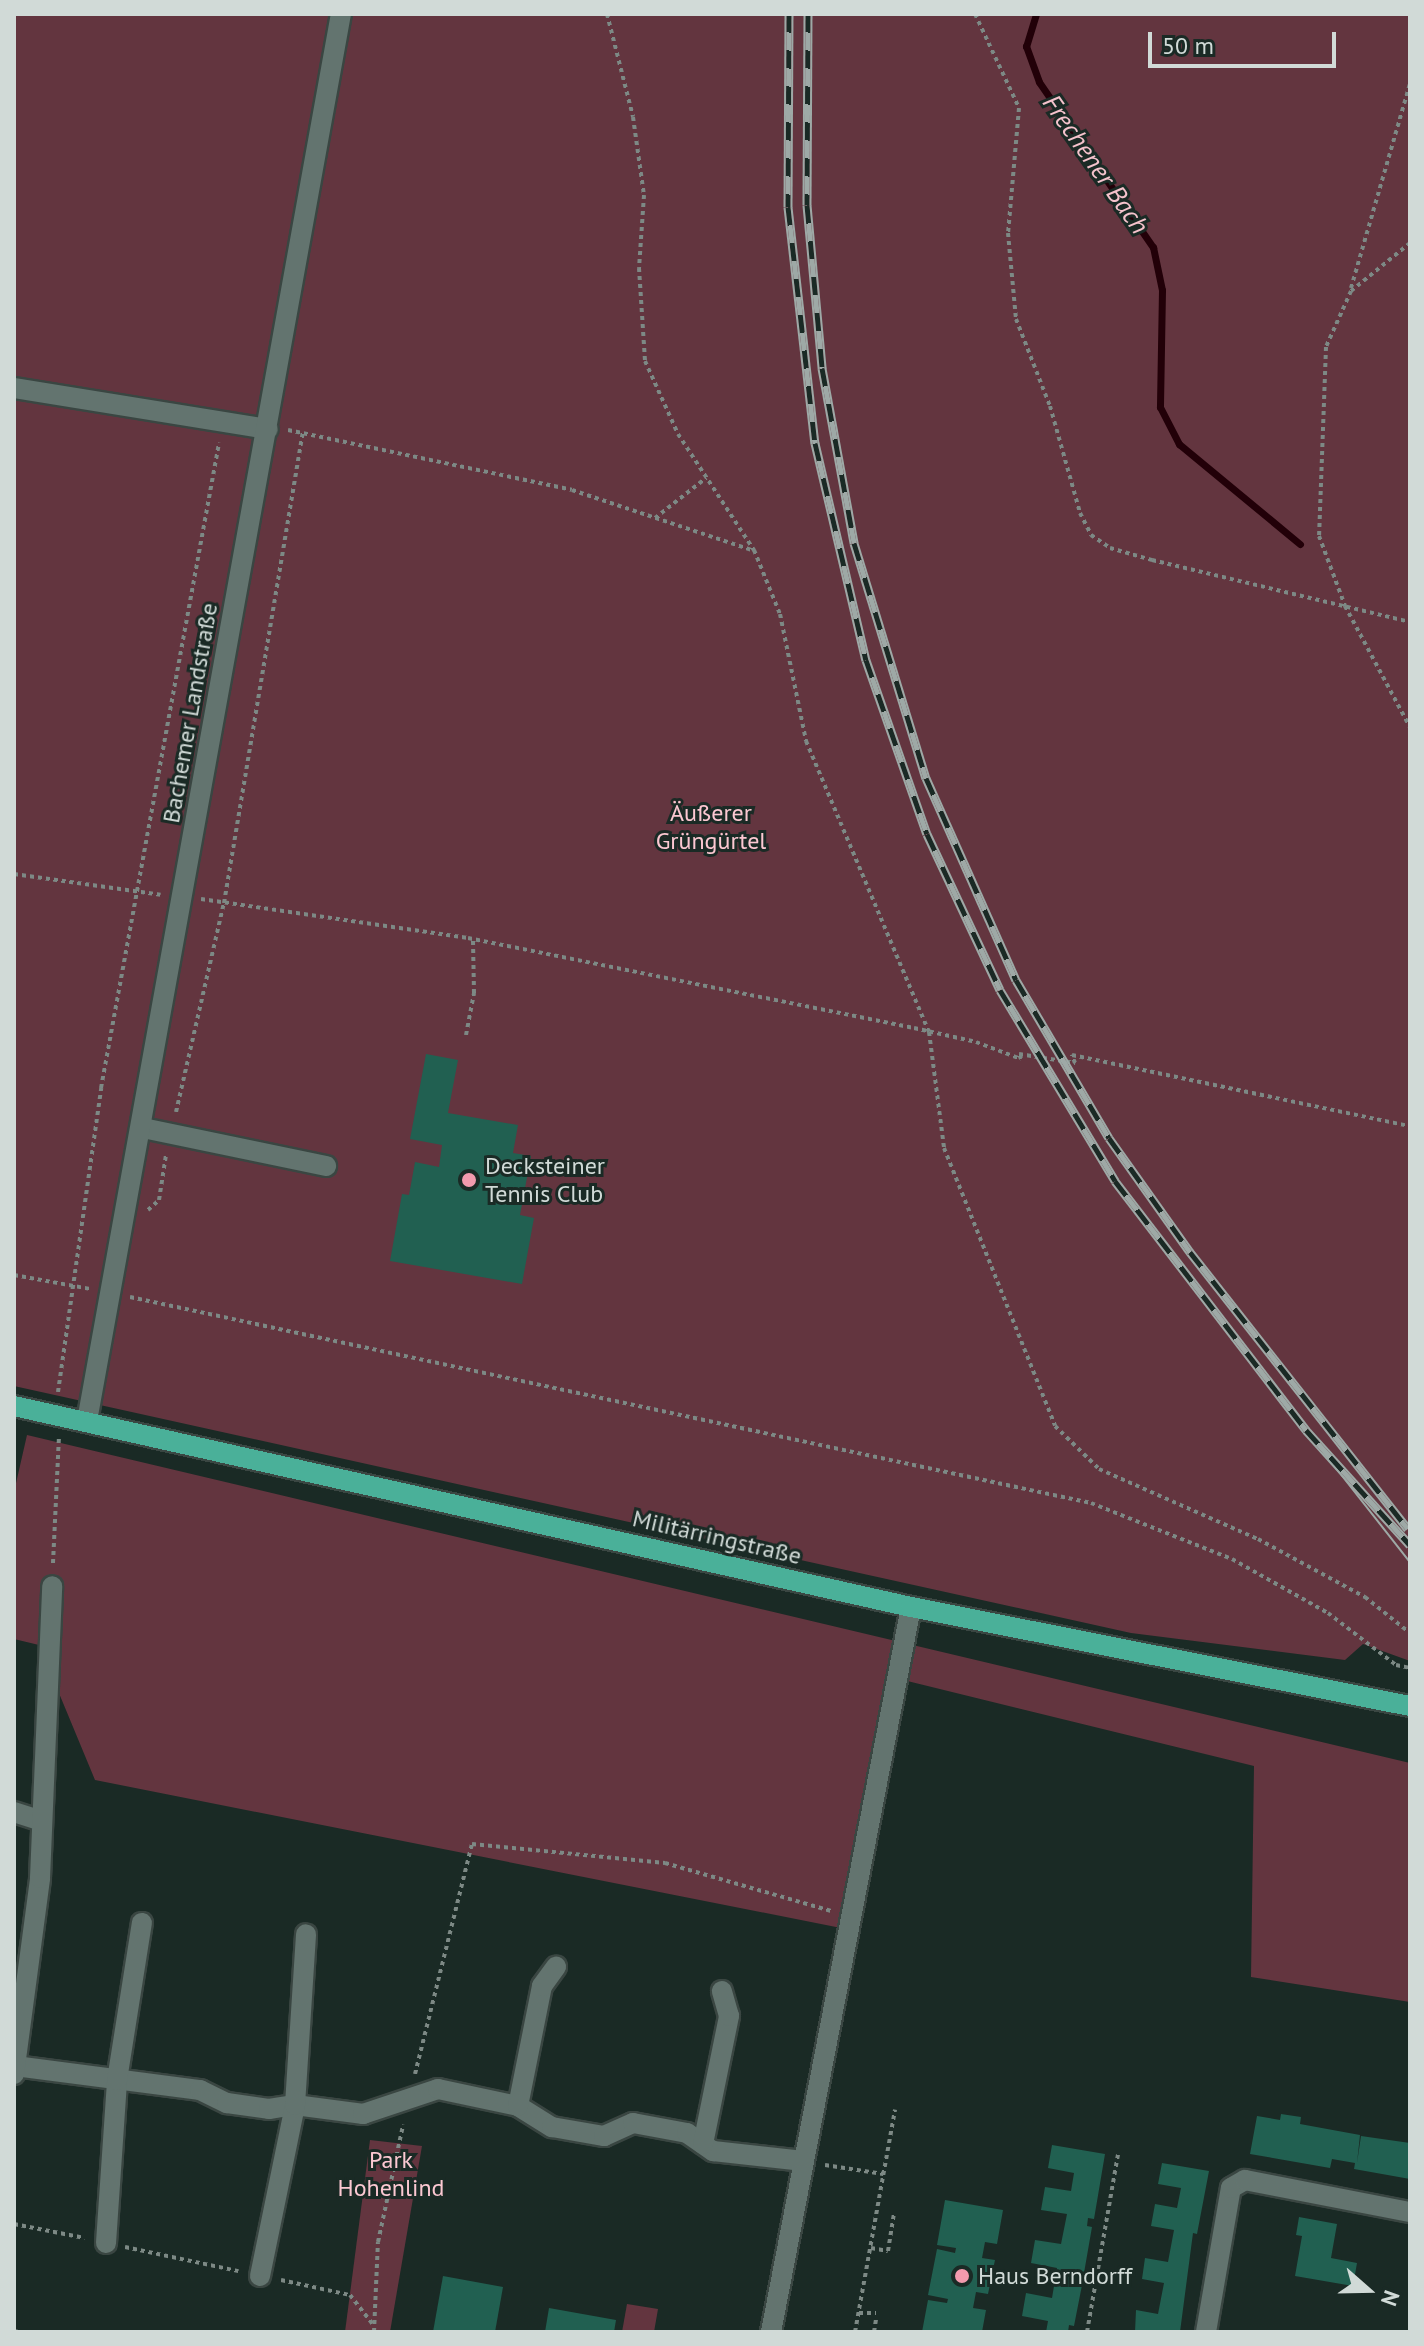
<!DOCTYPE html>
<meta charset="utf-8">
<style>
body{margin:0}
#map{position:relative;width:1424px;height:2346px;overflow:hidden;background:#1a2a25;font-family:"PT Sans",sans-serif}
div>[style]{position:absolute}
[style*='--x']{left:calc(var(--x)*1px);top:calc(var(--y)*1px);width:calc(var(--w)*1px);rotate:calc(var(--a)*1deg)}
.green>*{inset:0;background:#63353f}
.stream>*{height:7px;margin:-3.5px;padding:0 3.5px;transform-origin:3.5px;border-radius:3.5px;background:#220008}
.building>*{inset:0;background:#216051}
.path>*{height:4px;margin-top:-2px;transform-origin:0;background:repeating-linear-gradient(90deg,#7d8985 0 4px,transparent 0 8px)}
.roads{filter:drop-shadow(2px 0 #3a4642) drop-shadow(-2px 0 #3a4642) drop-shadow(0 2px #3a4642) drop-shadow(0 -2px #3a4642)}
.minor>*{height:20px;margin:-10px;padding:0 10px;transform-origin:10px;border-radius:10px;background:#63746f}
.major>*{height:20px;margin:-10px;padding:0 10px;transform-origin:10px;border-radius:10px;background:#4ab099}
.tram>*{height:2px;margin:-1px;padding:0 1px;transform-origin:1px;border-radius:1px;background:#9ea9a6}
.rail>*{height:9px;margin-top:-4.5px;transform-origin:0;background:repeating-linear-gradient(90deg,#1a2a25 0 18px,#9ea9a6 0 36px);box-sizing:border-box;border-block:2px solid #9ea9a6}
.dots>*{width:22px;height:22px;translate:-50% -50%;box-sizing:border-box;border:4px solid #1a2a25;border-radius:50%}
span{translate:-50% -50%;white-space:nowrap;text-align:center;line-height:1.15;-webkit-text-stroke:6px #1a2a25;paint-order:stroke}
.street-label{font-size:24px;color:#d1dad7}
.park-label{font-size:24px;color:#fcc8d2}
.poi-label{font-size:24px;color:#d1dad7}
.left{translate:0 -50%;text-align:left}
.water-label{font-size:26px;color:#f6c3cd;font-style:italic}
.frame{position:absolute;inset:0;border:16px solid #d1dad7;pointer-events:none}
.north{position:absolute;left:1328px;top:2250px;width:80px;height:80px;-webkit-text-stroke:6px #1a2a25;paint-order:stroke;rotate:110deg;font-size:22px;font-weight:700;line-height:32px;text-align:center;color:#d1dad7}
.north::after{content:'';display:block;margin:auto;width:28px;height:36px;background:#d1dad7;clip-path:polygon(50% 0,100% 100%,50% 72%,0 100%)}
.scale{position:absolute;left:1148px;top:32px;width:188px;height:36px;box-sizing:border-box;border:4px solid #d1dad7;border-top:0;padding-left:10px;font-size:24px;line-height:28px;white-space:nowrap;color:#d1dad7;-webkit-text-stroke:6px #1a2a25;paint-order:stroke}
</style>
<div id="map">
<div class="green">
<i style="clip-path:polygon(14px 14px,1410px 14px,1410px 1661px,1363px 1644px,1345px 1660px,1131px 1633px,14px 1386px)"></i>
<i style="clip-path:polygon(27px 1435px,1410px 1763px,1410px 2002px,1251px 1977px,1254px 1766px,887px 1676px,841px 1928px,95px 1780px,39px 1645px,14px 1639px,14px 1492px)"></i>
<i style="clip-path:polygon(370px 2140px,422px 2146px,390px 2332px,345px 2332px)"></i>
<i style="clip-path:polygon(627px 2304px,658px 2309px,654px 2332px,622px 2332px)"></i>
</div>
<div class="stream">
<i style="--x:1036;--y:14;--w:34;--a:107"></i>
<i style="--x:1026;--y:46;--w:38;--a:70"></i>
<i style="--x:1039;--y:82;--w:201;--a:55.4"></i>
<i style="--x:1153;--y:247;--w:44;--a:78.2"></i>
<i style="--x:1162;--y:290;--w:117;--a:91"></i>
<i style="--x:1160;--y:407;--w:42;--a:62.8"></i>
<i style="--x:1179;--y:444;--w:157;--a:39.6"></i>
</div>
<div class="building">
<i style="clip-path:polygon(426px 1054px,458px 1060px,448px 1113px,518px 1125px,513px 1153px,531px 1156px,520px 1215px,534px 1218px,522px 1284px,390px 1261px,402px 1194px,409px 1195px,415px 1162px,439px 1167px,442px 1145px,410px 1139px)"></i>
<i style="clip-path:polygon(1281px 2114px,1301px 2117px,1300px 2124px,1360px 2135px,1357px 2163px,1361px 2136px,1410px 2143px,1410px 2179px,1354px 2169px,1355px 2163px,1332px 2159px,1330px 2168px,1250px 2154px,1257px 2116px,1280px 2120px)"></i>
<i style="clip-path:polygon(1052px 2145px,1105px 2154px,1094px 2219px,1088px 2218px,1087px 2226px,1092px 2227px,1084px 2273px,1079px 2272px,1078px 2279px,1083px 2280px,1074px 2326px,1069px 2325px,1068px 2332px,1046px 2332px,1048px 2321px,1022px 2316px,1026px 2293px,1052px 2298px,1057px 2268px,1031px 2263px,1035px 2240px,1061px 2244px,1067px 2214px,1041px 2210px,1045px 2187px,1071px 2191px,1074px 2173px,1048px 2168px)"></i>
<i style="clip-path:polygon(1162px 2163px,1209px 2171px,1197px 2234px,1193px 2233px,1180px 2332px,1135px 2332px,1136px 2310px,1158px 2314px,1164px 2283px,1142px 2279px,1145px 2258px,1168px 2262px,1174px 2230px,1151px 2226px,1155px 2204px,1177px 2208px,1181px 2188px,1158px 2184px)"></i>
<i style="clip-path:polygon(945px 2200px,1003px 2210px,997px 2244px,985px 2242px,982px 2258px,995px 2260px,988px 2294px,976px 2292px,973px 2308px,986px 2310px,982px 2332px,922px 2332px,928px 2300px,947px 2303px,948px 2299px,928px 2295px,937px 2249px,955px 2253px,956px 2248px,937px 2245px)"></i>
<i style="clip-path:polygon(1299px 2217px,1337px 2224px,1331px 2258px,1357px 2263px,1353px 2286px,1295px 2276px,1302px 2236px,1296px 2235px)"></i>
<i style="clip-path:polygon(443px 2276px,503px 2287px,495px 2332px,433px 2332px)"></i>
<i style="clip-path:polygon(549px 2308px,616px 2320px,614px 2332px,545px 2332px)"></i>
</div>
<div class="path">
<i style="--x:607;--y:14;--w:106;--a:75.8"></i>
<i style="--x:633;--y:117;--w:79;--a:82"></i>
<i style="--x:644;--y:195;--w:73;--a:93.9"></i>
<i style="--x:639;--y:268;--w:93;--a:86.3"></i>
<i style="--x:645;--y:361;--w:80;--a:65.7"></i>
<i style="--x:678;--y:434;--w:139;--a:56.8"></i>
<i style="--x:754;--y:550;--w:69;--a:67.9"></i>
<i style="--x:780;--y:614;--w:130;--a:78.4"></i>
<i style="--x:806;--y:741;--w:316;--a:67.1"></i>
<i style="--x:929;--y:1032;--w:117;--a:82.6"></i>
<i style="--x:944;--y:1148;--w:299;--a:68.2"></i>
<i style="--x:1055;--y:1426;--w:62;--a:44.3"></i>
<i style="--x:1099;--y:1469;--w:174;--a:23.8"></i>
<i style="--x:1258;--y:1539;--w:122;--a:28.5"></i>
<i style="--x:1365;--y:1597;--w:58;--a:38.7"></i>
<i style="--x:975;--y:14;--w:104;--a:64.9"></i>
<i style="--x:1019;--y:108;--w:125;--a:95"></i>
<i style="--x:1008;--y:233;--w:86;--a:84.7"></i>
<i style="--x:1016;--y:319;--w:93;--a:68.7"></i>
<i style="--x:1050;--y:406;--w:111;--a:74.3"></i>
<i style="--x:1080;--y:513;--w:25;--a:63"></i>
<i style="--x:1091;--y:535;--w:23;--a:34"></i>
<i style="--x:1110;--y:548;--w:44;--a:15.9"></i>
<i style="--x:1152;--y:560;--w:265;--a:13.5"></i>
<i style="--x:1410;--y:243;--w:76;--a:140.9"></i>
<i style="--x:1351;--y:291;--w:61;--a:114.1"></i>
<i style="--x:1326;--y:347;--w:189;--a:92.1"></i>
<i style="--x:1319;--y:536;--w:75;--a:69.6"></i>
<i style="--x:1345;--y:606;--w:137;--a:61.8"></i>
<i style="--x:1351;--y:288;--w:212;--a:-73.9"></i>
<i style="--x:288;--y:430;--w:290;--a:11.9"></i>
<i style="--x:572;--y:490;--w:189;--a:18.5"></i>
<i style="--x:655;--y:518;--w:65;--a:-38.1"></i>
<i style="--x:14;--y:874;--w:148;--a:8.1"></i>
<i style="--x:201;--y:899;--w:270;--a:8.3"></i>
<i style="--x:468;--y:938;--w:455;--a:11.4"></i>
<i style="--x:914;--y:1028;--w:64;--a:12.7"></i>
<i style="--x:976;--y:1042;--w:48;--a:20.7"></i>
<i style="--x:1021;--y:1059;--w:5;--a:-112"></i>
<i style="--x:1019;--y:1054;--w:57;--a:9.1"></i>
<i style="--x:1075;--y:1063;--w:9;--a:-111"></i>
<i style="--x:1072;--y:1055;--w:345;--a:11.9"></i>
<i style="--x:466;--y:1035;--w:43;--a:-79.2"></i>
<i style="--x:474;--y:993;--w:54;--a:-91.1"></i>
<i style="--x:176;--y:1112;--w:214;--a:-77.1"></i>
<i style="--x:224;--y:903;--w:479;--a:-80.5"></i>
<i style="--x:148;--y:1210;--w:15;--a:-42"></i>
<i style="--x:159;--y:1200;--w:46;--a:-81.2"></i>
<i style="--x:14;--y:1275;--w:77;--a:10.4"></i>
<i style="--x:130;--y:1297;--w:983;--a:12.1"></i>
<i style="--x:1091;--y:1503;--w:152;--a:21.7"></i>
<i style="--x:1232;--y:1559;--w:110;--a:29.4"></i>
<i style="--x:1328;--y:1613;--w:86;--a:37.4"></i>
<i style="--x:1396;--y:1665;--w:14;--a:12"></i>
<i style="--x:58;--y:1392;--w:307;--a:-81.9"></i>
<i style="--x:101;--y:1088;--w:656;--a:-79.63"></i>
<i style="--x:53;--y:1563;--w:126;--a:-87.3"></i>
<i style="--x:415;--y:2074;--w:237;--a:-76.1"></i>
<i style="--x:472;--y:1844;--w:194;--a:5.6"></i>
<i style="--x:665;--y:1863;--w:173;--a:16.1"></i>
<i style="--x:825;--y:2165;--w:59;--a:8.8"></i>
<i style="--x:14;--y:2224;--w:72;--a:11.2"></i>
<i style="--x:125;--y:2247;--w:116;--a:12"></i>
<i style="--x:871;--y:2248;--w:17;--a:10"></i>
<i style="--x:888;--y:2251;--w:38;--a:-81"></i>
<i style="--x:281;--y:2280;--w:71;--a:12.3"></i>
<i style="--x:350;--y:2295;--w:37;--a:52"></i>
<i style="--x:859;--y:2313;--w:17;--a:0"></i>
<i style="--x:14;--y:2331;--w:5;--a:11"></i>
<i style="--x:374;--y:2332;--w:90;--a:-87.5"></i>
<i style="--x:378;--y:2242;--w:120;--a:-77.9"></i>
<i style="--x:855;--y:2332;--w:226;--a:-79.8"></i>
<i style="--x:874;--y:2332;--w:13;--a:-81"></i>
<i style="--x:1087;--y:2332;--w:180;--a:-80.1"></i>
</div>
<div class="roads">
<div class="minor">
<i style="--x:14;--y:388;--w:257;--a:9.2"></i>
<i style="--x:143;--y:1128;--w:187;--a:11.7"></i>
<i style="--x:87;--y:1421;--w:1430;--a:-79.77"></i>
<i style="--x:14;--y:1812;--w:25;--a:18"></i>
<i style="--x:15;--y:2066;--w:187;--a:7.4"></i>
<i style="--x:200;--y:2090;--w:30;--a:26"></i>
<i style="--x:227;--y:2103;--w:42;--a:8.1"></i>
<i style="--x:269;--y:2109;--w:26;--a:-9"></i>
<i style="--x:295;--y:2105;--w:69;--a:7.5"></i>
<i style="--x:363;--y:2114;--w:79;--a:-18.4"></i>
<i style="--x:438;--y:2089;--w:82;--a:12"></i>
<i style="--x:518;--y:2106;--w:40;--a:32"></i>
<i style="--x:552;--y:2127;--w:53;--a:9.8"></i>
<i style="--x:604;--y:2136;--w:32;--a:-24"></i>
<i style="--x:633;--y:2123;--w:55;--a:10.5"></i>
<i style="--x:687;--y:2133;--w:32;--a:35"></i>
<i style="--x:713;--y:2151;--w:91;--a:6.3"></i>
<i style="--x:14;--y:2074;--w:198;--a:-82.4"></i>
<i style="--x:40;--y:1878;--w:292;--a:-87.6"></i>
<i style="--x:518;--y:2106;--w:122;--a:-78.7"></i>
<i style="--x:542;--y:1986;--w:24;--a:-54"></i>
<i style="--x:703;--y:2144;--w:131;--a:-78.5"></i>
<i style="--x:729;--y:2016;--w:26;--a:-106"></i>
<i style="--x:106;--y:2243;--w:163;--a:-86.1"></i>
<i style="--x:117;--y:2080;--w:159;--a:-81"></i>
<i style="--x:260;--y:2276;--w:175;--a:-78.4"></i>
<i style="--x:295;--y:2105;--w:171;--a:-86.3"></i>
<i style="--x:771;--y:2332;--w:738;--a:-79.07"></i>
<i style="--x:1206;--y:2332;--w:146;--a:-80.2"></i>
<i style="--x:1231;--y:2188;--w:16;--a:-30"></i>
<i style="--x:1245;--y:2180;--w:168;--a:11"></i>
</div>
<div class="major">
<i style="--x:14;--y:1406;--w:919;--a:12.63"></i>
<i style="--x:911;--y:1607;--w:509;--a:11.22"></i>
</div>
</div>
<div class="tram">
<i style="--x:1306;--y:1430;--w:168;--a:51.8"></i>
</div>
<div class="rail">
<i style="--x:789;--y:14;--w:193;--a:90.3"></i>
<i style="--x:788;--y:207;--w:238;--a:83.5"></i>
<i style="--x:815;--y:443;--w:223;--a:76.8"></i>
<i style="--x:866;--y:660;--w:184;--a:70.7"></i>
<i style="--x:927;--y:834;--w:172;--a:64.9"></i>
<i style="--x:1000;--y:990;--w:223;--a:58.9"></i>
<i style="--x:1115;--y:1181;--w:314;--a:52.5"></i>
<i style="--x:1306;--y:1430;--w:155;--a:47.9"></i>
<i style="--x:808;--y:14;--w:191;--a:90.3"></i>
<i style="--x:807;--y:205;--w:164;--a:84.7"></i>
<i style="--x:822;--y:368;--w:178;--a:79.6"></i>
<i style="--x:854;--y:543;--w:246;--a:73"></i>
<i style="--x:926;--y:778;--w:221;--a:66"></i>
<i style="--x:1016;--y:980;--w:183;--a:59.5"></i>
<i style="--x:1109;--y:1138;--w:140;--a:54.6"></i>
<i style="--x:1190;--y:1252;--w:352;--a:51.8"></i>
</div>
<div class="dots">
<i style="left:469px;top:1180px;background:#f29aad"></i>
<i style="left:962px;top:2276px;background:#f29aad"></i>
</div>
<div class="street-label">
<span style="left:190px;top:713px;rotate:-80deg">Bachemer Landstraße</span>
<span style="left:717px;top:1537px;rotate:13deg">Militärringstraße</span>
</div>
<div class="park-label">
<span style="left:711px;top:827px">Äußerer<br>Grüngürtel</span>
<span style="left:391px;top:2174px">Park<br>Hohenlind</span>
</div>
<div class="poi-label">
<span class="left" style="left:485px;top:1180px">Decksteiner<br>Tennis Club</span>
<span class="left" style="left:978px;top:2276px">Haus Berndorff</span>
</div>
<div class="water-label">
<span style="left:1096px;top:164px;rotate:55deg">Frechener Bach</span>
</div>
<div class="frame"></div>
<div class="north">N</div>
<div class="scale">50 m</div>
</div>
